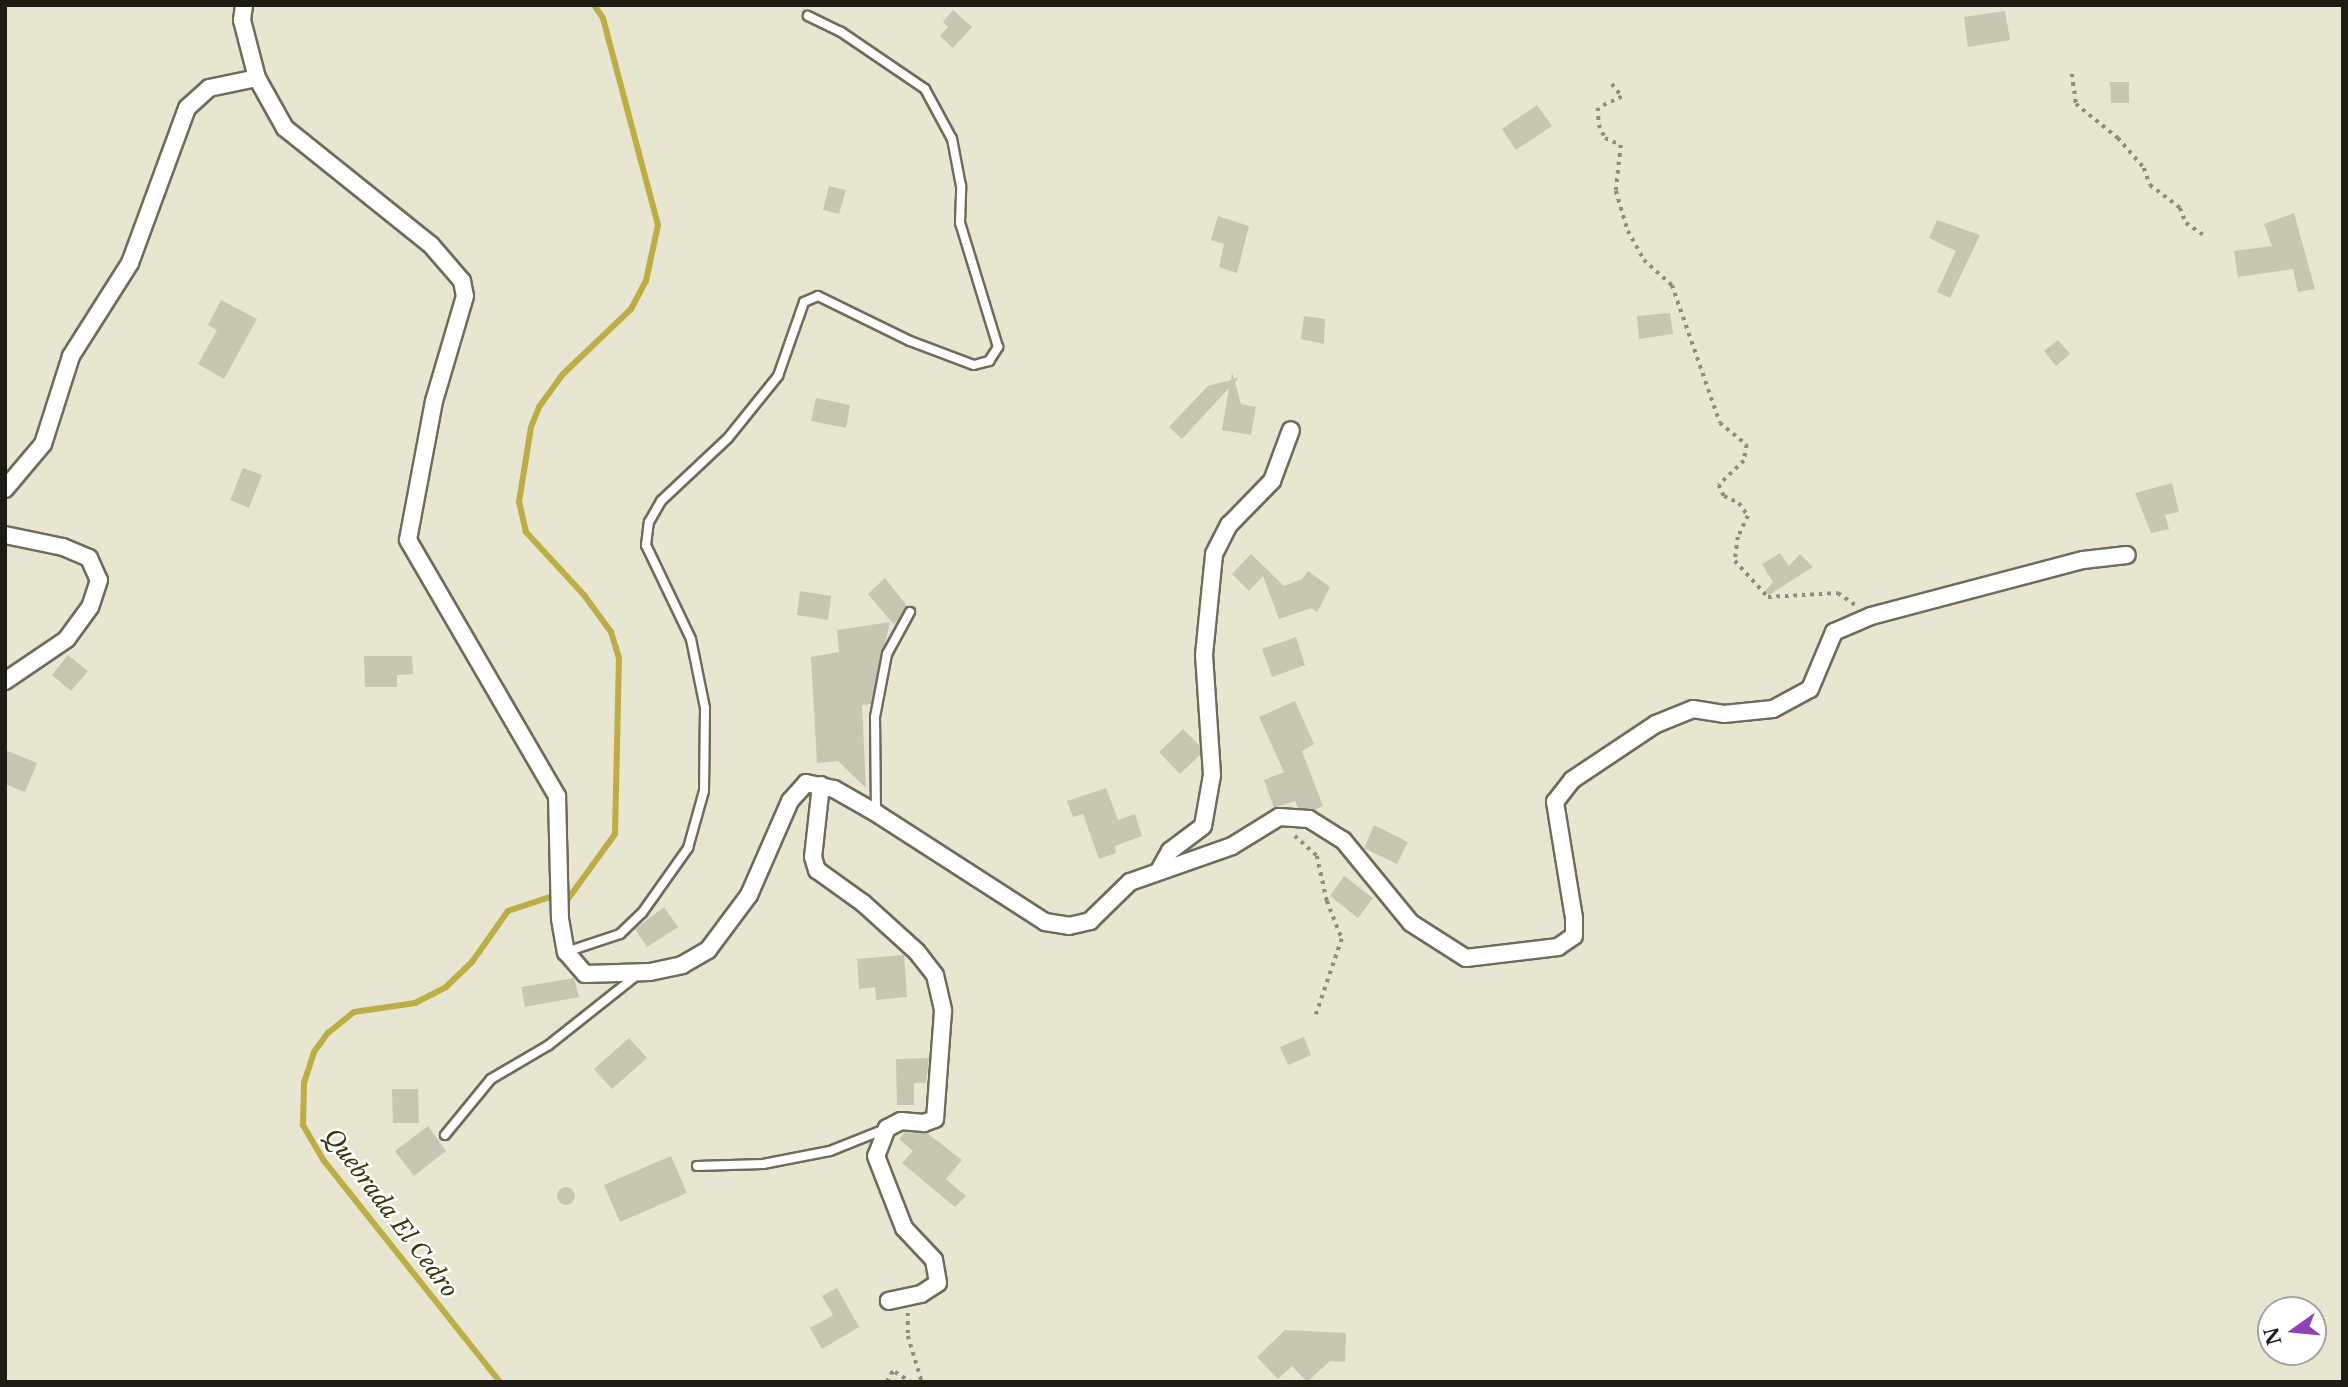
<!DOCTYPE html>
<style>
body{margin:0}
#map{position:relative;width:2348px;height:1387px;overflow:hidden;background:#e8e5d1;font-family:"Libre Baskerville",serif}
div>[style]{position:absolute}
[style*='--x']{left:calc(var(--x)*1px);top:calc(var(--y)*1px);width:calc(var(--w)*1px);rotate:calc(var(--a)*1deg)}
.stream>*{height:6px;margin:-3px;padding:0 3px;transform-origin:3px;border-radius:3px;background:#bcad44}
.building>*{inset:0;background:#c8c5b2}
.round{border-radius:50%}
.path>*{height:3.5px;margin-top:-1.75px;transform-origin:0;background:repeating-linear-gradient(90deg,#8d8b7d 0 3.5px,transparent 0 8.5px)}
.roads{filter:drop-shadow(2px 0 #6e6c5a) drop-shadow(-2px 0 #6e6c5a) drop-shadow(0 2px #6e6c5a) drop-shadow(0 -2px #6e6c5a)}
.service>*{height:8px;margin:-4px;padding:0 4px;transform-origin:4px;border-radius:4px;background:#fff}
.minor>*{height:16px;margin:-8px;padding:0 8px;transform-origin:8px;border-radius:8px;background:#fff}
span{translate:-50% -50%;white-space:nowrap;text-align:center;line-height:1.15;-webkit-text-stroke:5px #fff;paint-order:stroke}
.water-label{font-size:23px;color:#3b3507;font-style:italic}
.frame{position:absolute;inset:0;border:7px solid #1c1b14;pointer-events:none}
.north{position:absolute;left:2257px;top:1296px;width:70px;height:70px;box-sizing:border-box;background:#fff;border:2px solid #a4a4a1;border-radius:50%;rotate:255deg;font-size:19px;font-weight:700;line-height:28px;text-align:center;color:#1c1b14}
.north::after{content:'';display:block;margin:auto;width:24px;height:32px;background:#8c43b5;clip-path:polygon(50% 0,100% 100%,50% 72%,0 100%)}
</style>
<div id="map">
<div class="stream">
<i style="--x:568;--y:899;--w:80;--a:-54.1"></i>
<i style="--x:615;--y:834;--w:176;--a:-88.7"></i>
<i style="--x:619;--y:658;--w:27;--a:-107"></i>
<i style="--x:611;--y:632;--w:46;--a:-126.1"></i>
<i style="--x:584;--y:595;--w:86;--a:-132.6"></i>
<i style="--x:526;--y:532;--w:31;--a:-103"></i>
<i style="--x:519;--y:502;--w:76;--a:-80.9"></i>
<i style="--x:531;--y:427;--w:22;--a:-68"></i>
<i style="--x:539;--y:407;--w:41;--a:-54"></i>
<i style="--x:563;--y:374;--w:94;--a:-43.7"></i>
<i style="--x:631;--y:309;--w:32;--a:-62"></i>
<i style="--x:646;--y:281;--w:57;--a:-77.9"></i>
<i style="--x:658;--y:225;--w:214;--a:-104.9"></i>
<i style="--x:603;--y:18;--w:16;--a:-125"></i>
<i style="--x:500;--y:1382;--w:283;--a:-128.5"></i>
<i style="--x:324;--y:1161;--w:42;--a:-120.3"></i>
<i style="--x:303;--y:1125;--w:42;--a:-88.6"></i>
<i style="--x:304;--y:1083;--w:33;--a:-72"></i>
<i style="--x:314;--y:1052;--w:24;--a:-54"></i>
<i style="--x:328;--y:1033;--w:33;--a:-39"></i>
<i style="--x:354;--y:1012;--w:62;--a:-8.4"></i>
<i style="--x:415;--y:1003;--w:35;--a:-27"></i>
<i style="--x:446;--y:987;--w:36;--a:-44"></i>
<i style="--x:472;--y:962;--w:62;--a:-54.8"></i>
<i style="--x:508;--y:911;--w:44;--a:-18.4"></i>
</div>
<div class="building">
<i style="clip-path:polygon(953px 10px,972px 27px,953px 48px,940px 36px,948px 27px,943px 22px)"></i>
<i style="clip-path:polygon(2005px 11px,2010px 40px,1968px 47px,1964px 17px)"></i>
<i style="clip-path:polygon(2110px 82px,2129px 82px,2129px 103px,2111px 103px)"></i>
<i style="clip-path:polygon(1537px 105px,1552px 126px,1516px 150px,1502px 129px)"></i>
<i style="clip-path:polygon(829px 186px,846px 190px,839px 214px,823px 210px)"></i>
<i style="clip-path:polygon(2294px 213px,2315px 289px,2298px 292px,2293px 269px,2238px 277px,2234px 251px,2272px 246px,2264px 224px)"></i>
<i style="clip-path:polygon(1218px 216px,1249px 226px,1237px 273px,1219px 267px,1224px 244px,1211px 240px)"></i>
<i style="clip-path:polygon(1937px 220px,1980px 235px,1950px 298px,1937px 292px,1956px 251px,1929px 238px)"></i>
<i style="clip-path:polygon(221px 300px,257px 319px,224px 379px,198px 364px,217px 330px,208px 325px)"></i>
<i style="clip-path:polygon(1670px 313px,1673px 334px,1639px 339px,1637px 316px)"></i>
<i style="clip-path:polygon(1304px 316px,1325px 319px,1324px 344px,1301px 339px)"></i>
<i style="clip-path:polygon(2058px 340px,2070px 354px,2056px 366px,2044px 351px)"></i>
<i style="clip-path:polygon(1232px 372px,1234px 379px,1239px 377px,1235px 382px,1241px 404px,1256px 407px,1251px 435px,1222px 430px,1229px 388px,1182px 439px,1169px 427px,1208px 386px,1231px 380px)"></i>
<i style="clip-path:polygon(816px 398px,850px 405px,846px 428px,811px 421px)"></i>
<i style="clip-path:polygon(243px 468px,262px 475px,249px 508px,230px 500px)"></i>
<i style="clip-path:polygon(2172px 483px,2179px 512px,2165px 515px,2169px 529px,2151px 533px,2135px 493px)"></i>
<i style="clip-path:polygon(1780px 553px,1789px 566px,1800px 554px,1813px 567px,1769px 595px,1765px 591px,1773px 582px,1762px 564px)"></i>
<i style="clip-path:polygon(1251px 554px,1284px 586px,1302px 579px,1308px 571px,1330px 587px,1317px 612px,1311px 608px,1279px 619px,1263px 576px,1249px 591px,1232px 574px)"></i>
<i style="clip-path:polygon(885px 578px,907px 606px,894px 625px,868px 594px)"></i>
<i style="clip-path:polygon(800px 591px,831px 596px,828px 620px,797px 615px)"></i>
<i style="clip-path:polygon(890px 622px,871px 704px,862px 705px,866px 788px,838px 761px,817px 763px,811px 657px,839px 652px,837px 630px)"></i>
<i style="clip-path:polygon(1296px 637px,1305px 665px,1272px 677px,1262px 649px)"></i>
<i style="clip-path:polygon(68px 655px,88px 671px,71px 691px,52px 675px)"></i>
<i style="clip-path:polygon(364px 656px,412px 656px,413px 674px,397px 675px,397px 687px,365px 687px)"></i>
<i style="clip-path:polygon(1295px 701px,1314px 744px,1302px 751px,1323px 806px,1314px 810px,1298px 808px,1295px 801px,1274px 808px,1264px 780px,1284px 772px,1259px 717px)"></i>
<i style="clip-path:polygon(1183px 729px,1200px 746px,1200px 755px,1180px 774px,1159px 752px)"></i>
<i style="clip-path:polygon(5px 750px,37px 763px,25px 792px,5px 784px)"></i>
<i style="clip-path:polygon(1106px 788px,1118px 820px,1135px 814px,1142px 836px,1115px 846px,1116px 853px,1099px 859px,1083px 814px,1073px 817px,1067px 801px)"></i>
<i style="clip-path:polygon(1374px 825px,1408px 842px,1397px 864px,1364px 848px)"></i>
<i style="clip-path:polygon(1344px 876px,1373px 898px,1358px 918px,1330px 896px)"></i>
<i style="clip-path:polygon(664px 907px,678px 927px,647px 947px,635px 929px)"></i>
<i style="clip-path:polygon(904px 955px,907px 997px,876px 1000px,875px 987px,859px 989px,857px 959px)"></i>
<i style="clip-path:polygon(574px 978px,579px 997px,525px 1007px,521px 987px)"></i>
<i style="clip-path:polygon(1304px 1037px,1311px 1055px,1288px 1065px,1280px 1047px)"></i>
<i style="clip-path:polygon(629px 1038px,647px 1058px,612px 1089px,594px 1069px)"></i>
<i style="clip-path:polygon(929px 1058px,926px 1083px,914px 1083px,914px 1105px,897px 1105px,896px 1059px)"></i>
<i style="clip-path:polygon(392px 1089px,418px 1089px,419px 1123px,393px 1123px)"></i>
<i style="clip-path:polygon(428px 1126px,446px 1151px,414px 1176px,395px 1151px)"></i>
<i style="clip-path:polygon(905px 1132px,927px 1133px,962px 1160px,946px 1179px,966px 1196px,955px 1207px,902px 1163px,913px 1151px,899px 1139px)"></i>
<i style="clip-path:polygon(671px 1156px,687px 1193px,620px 1222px,604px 1185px)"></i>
<i class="round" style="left:557px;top:1187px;width:18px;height:18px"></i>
<i style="clip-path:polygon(837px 1288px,859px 1327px,822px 1349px,810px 1328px,833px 1315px,822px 1296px)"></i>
<i style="clip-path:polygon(1285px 1330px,1346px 1333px,1345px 1362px,1330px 1361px,1307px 1382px,1292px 1366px,1278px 1379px,1257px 1357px)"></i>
</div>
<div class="path">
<i style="--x:2072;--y:74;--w:30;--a:82"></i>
<i style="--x:2076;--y:104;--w:54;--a:39"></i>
<i style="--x:2118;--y:138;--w:40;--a:49"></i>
<i style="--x:2144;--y:168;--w:18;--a:71"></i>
<i style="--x:2150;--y:185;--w:38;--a:37"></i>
<i style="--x:2180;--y:208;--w:16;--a:68"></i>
<i style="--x:2186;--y:223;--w:23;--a:34"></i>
<i style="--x:1612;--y:84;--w:16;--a:52"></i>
<i style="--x:1622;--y:97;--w:26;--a:155"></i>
<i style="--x:1598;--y:108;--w:17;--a:87"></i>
<i style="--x:1599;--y:125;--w:14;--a:65"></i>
<i style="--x:1605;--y:138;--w:17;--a:24"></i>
<i style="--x:1621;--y:145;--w:46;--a:96.2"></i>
<i style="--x:1616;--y:191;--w:42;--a:73.3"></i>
<i style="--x:1628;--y:231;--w:33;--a:61"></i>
<i style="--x:1644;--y:260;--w:38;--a:42"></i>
<i style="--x:1672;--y:285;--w:146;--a:70.8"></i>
<i style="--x:1720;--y:423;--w:35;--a:39"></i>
<i style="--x:1747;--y:445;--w:16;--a:101"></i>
<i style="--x:1744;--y:461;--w:35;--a:136"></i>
<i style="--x:1719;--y:485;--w:12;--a:66"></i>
<i style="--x:1724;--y:496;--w:17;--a:25"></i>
<i style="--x:1739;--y:503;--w:16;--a:55"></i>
<i style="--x:1748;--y:516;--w:23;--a:115"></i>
<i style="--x:1738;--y:537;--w:24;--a:97"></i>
<i style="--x:1735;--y:561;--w:49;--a:47.5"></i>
<i style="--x:1768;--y:597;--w:70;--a:-3.3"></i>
<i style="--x:1838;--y:593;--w:21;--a:35"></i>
<i style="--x:1295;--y:836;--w:30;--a:42"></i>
<i style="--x:1317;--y:856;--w:46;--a:77.5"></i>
<i style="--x:1327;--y:901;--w:41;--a:68.5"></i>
<i style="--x:1342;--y:939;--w:80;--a:108.9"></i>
<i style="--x:908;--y:1313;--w:23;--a:90"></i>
<i style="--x:908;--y:1336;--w:48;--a:73.1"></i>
<i style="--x:887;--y:1382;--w:9;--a:-72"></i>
<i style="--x:890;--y:1373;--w:5;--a:-11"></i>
<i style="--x:895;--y:1372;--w:19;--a:32"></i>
</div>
<div class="roads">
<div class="service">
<i style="--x:876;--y:812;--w:95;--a:-90.6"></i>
<i style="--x:875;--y:717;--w:64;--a:-79.2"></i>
<i style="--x:887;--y:654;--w:48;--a:-61.3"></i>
<i style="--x:566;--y:952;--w:57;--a:-18.4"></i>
<i style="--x:620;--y:934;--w:30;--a:-44"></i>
<i style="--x:642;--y:913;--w:80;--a:-54.7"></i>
<i style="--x:688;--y:848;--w:59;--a:-74.3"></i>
<i style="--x:704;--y:791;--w:83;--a:-89.3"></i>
<i style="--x:705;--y:708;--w:70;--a:-101.5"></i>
<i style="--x:691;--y:639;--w:104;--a:-115.6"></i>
<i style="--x:646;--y:545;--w:23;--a:-83"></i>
<i style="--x:649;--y:522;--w:24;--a:-60"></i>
<i style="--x:661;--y:501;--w:92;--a:-43.2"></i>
<i style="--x:728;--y:438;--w:80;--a:-51.1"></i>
<i style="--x:778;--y:376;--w:78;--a:-70.6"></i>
<i style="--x:804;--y:302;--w:15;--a:-23"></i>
<i style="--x:818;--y:296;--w:102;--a:26.1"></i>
<i style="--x:910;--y:341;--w:68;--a:20.6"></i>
<i style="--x:974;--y:365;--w:16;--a:-15"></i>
<i style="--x:989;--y:361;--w:17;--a:-57"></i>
<i style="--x:998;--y:347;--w:130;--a:-107"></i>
<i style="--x:960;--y:223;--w:37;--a:-88"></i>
<i style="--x:961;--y:186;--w:48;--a:-100.8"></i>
<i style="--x:952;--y:139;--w:57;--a:-118.4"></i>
<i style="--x:925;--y:89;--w:102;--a:-145.8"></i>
<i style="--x:841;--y:32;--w:37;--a:-154"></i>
<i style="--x:445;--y:1135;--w:72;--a:-50.6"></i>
<i style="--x:491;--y:1079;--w:67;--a:-30.4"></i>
<i style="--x:549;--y:1045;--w:112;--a:-38.5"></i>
<i style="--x:697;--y:1166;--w:66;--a:-1.7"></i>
<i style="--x:763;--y:1164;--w:68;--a:-11"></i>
<i style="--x:830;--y:1151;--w:59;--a:-21.8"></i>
</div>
<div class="minor">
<i style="--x:257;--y:78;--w:57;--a:60.8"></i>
<i style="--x:285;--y:128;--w:187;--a:38.7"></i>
<i style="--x:431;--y:245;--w:48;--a:49.3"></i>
<i style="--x:462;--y:281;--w:15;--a:79"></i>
<i style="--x:465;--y:296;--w:109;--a:106.4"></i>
<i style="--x:434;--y:401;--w:141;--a:100.6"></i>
<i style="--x:408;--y:540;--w:296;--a:59.8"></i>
<i style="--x:557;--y:796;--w:123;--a:88.6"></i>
<i style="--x:560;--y:919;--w:34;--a:80"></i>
<i style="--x:566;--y:952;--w:29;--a:49"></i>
<i style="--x:585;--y:974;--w:65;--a:-1.8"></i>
<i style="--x:650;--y:972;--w:33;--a:-12"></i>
<i style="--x:682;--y:965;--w:30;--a:-30"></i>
<i style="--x:708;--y:950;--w:69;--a:-53.3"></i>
<i style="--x:749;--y:895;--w:103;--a:-66.4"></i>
<i style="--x:790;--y:801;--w:24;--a:-48"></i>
<i style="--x:806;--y:783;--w:29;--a:12"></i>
<i style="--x:834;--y:789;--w:48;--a:29.7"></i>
<i style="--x:876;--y:813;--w:201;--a:32.8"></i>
<i style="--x:1045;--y:922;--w:24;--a:9"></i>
<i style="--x:1069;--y:926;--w:22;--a:-13"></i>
<i style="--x:1090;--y:921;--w:56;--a:-44.3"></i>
<i style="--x:1130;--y:882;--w:108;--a:-19.4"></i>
<i style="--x:1232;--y:846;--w:55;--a:-31.7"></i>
<i style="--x:1279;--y:817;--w:30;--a:4"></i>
<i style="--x:1309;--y:819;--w:40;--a:32"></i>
<i style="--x:1343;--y:840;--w:107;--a:50.7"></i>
<i style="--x:1411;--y:923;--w:65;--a:32.5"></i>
<i style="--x:1466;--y:958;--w:93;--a:-6.8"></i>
<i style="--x:1558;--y:947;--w:19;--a:-35"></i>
<i style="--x:1574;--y:936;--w:18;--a:-90"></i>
<i style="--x:1574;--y:918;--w:118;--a:-99.3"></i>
<i style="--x:1555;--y:802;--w:28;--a:-52"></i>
<i style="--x:1572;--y:780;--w:101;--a:-33.7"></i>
<i style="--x:1656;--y:724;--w:40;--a:-22"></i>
<i style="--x:1693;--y:709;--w:31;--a:9"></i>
<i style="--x:1724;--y:714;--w:49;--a:-5.8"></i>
<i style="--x:1773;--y:709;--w:42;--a:-28.4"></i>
<i style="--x:1810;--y:689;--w:62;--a:-67.2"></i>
<i style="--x:1834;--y:632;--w:40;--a:-23.4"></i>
<i style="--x:1871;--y:616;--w:219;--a:-14.8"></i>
<i style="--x:2083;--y:560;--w:44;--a:-6.5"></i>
<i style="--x:5;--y:489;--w:59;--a:-49.8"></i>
<i style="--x:43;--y:444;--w:92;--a:-72.3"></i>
<i style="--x:71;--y:356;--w:110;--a:-57.6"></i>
<i style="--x:130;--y:263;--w:165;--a:-69.8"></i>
<i style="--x:187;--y:108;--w:30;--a:-42"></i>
<i style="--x:209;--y:88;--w:49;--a:-11.8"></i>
<i style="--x:257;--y:78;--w:60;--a:-104.5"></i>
<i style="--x:242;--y:20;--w:15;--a:-82"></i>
<i style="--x:5;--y:535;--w:59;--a:11.7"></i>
<i style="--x:63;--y:547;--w:28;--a:23"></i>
<i style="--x:89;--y:558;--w:24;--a:66"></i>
<i style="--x:99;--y:580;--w:28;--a:108"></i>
<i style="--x:90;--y:607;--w:39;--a:126"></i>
<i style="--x:67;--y:639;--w:75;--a:145.9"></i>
<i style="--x:821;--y:785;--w:72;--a:96.3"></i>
<i style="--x:813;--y:857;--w:14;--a:73"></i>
<i style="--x:817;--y:870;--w:57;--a:35.7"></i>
<i style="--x:863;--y:903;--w:73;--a:42.2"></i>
<i style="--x:917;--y:952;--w:29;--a:52"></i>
<i style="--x:935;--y:975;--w:37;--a:77"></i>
<i style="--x:943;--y:1011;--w:108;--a:94.2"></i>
<i style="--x:935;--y:1119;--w:12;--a:160"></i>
<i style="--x:924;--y:1123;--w:23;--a:-175"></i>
<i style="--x:901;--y:1121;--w:16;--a:153"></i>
<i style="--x:887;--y:1128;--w:30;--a:111"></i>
<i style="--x:876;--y:1156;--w:77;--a:68.7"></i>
<i style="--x:904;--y:1228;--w:44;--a:46.8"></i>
<i style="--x:934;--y:1260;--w:23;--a:80"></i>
<i style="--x:938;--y:1283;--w:20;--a:147"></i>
<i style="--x:921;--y:1294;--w:33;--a:168"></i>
<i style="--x:1160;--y:869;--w:21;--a:-61"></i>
<i style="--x:1170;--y:851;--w:41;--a:-37.1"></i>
<i style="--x:1203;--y:826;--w:52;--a:-80"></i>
<i style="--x:1212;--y:775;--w:120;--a:-93.8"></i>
<i style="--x:1204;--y:655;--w:101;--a:-84.3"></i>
<i style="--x:1214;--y:554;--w:33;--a:-63"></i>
<i style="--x:1229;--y:525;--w:62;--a:-45.7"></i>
<i style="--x:1272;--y:481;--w:54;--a:-69.6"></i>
</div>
</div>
<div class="water-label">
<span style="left:391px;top:1213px;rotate:53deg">Quebrada El Cedro</span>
</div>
<div class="frame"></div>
<div class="north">N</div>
</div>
